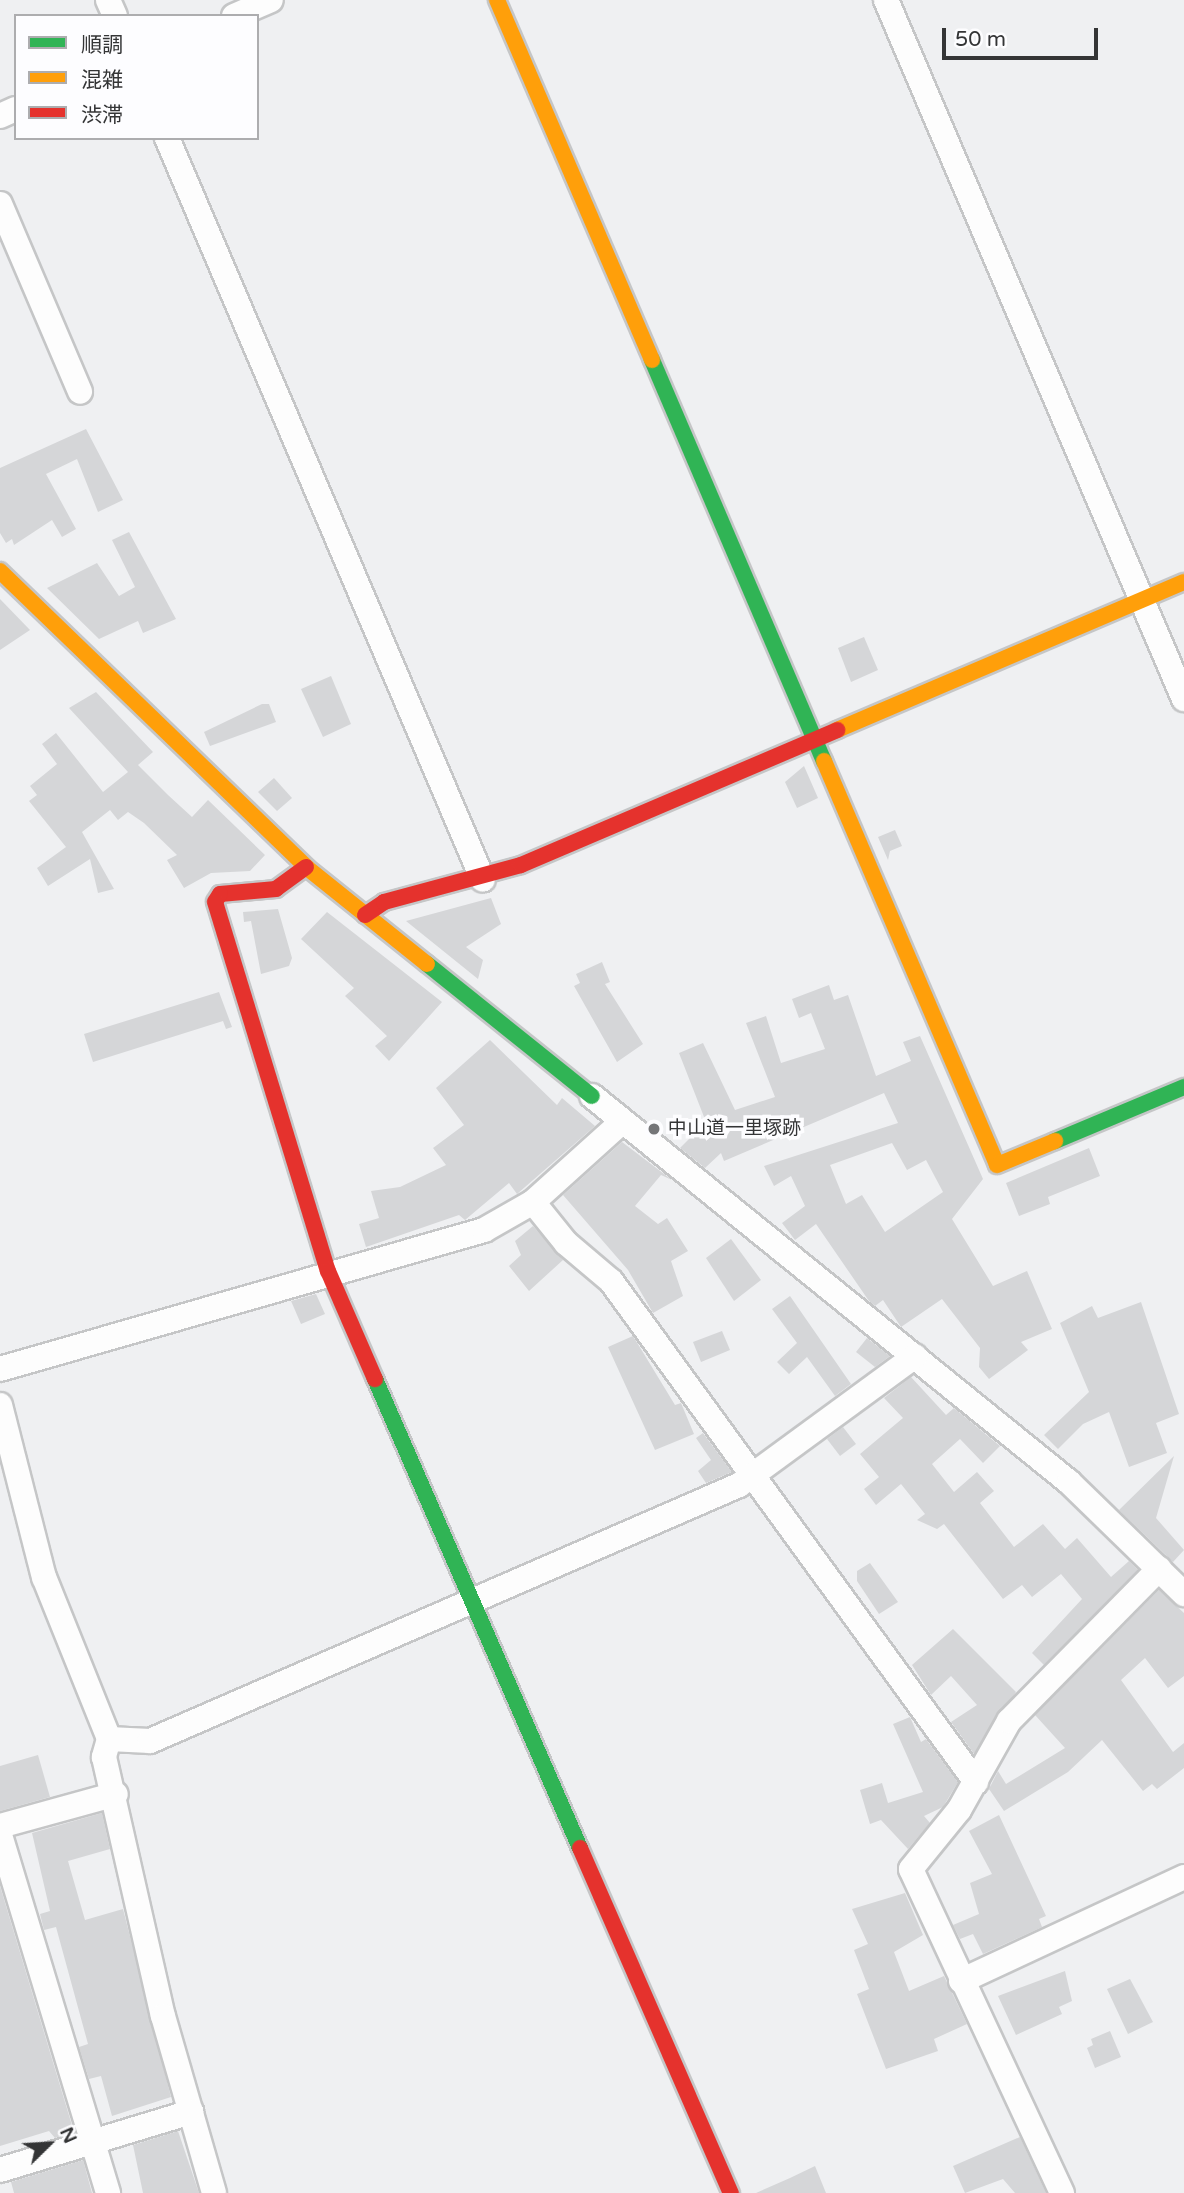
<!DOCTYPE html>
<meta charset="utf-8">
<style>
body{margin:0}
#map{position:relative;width:1184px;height:2193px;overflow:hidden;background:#eff0f2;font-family:"Varela Round","Noto Sans JP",sans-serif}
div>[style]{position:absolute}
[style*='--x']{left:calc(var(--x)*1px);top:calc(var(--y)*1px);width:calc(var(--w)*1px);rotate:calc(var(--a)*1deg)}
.building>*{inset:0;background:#d5d6d8}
.roads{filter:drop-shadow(2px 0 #c5c6c7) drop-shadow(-2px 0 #c5c6c7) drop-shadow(0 2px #c5c6c7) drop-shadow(0 -2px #c5c6c7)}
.street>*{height:24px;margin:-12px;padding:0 12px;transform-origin:12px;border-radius:12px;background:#fdfdfd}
.fast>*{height:16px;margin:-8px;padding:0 8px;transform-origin:8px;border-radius:8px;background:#30b455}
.slow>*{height:16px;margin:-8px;padding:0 8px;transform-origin:8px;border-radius:8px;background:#ff9f0a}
.jam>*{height:16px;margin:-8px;padding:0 8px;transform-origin:8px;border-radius:8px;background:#e5322d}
.dots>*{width:19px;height:19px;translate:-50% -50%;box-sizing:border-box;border:4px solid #fdfdff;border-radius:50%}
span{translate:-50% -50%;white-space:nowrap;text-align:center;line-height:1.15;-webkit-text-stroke:7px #fdfdff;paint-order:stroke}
.poi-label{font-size:19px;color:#343536}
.left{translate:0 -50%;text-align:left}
.legend{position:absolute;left:14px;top:14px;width:245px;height:126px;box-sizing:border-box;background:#fdfdff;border:2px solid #adadaf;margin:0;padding:9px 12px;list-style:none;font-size:21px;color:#343536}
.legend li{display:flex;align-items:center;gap:14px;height:35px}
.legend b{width:35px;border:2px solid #adadaf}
.north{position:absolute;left:14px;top:2109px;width:70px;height:70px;-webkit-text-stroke:5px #fdfdff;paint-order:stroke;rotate:66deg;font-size:19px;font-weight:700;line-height:28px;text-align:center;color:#343536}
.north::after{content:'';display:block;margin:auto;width:24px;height:32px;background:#343536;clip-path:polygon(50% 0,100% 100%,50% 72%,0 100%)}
.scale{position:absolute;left:942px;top:28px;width:156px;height:32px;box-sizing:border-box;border:4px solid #343536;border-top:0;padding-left:9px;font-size:21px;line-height:24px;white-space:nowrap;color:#343536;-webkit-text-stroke:5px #fdfdff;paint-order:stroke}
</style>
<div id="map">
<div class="building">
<i style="clip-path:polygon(86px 429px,123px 500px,98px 512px,77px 459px,46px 474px,76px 529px,62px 537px,52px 520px,14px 545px,12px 539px,6px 543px,0 533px,0 468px)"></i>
<i style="clip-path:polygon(129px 532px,176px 619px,143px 633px,138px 621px,99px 639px,47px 588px,97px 563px,119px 596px,135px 587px,112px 540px)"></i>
<i style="clip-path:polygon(0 599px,30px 630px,0 650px)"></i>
<i style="clip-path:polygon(864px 637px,878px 670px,851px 682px,838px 648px)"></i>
<i style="clip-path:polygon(331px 676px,351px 724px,323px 737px,301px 689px)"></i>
<i style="clip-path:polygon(96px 692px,153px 752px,138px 765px,168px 795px,192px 817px,208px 800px,265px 855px,250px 871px,211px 873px,184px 888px,167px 860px,177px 855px,144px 823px,128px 812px,118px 820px,110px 810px,82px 832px,114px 889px,98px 893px,90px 859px,48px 886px,37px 868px,66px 847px,29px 801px,37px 795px,30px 786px,57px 764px,42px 744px,56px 733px,103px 792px,128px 772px,69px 708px)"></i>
<i style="clip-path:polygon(262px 704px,269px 704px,276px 722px,210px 746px,204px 732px)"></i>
<i style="clip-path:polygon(804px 766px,818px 798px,797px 808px,785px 782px)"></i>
<i style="clip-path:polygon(274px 778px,292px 798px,277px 811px,258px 792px)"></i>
<i style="clip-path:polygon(895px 830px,902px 846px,890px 851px,888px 860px,878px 837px)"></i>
<i style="clip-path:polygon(491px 898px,501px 924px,466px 947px,483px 960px,478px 979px,406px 921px)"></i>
<i style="clip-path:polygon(278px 909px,292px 958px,289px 966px,261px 974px,251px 921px,244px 922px,243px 912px)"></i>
<i style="clip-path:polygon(327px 912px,442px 1002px,389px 1061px,375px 1046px,387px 1036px,345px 996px,354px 988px,301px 939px)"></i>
<i style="clip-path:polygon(602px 962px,610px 982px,605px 984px,643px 1044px,617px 1062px,574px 986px,580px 983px,576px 974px)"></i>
<i style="clip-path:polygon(evenodd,829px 985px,834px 1000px,848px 995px,876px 1076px,911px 1061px,903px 1042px,920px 1036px,983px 1179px,952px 1219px,993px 1286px,1027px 1271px,1052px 1329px,1021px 1342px,1028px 1350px,989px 1379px,979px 1367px,980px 1348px,942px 1299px,901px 1327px,883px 1300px,875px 1306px,869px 1301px,816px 1224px,795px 1240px,782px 1223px,805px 1206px,791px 1176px,774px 1186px,764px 1166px,898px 1123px,884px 1093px,724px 1161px,721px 1153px,705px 1168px,680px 1148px,706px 1122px,679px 1053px,703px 1043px,735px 1110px,775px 1097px,746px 1023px,766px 1016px,781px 1063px,825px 1049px,811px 1013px,799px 1018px,792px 999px,829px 985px,892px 1143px,907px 1170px,926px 1160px,943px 1192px,885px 1232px,862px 1195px,846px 1204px,830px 1165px,892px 1143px)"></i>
<i style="clip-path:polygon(219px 992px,232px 1027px,226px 1029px,223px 1021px,93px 1062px,84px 1034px)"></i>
<i style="clip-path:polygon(490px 1040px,557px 1105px,562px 1098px,595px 1126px,517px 1194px,509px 1183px,465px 1220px,459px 1215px,366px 1247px,359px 1224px,379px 1218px,371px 1191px,400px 1187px,446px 1165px,433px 1148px,464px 1125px,436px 1088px)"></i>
<i style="clip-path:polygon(622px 1142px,672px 1180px,661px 1175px,635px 1206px,658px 1224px,667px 1218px,688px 1251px,671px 1261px,683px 1296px,653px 1313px,628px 1270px,563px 1195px)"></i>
<i style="clip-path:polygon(1089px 1148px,1100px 1176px,1048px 1197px,1050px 1204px,1019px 1216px,1006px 1183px)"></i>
<i style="clip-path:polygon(533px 1226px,563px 1260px,529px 1291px,509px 1266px,521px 1255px,515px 1241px)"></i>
<i style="clip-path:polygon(731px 1239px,761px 1280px,734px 1301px,706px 1258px)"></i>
<i style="clip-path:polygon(316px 1294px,325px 1314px,301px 1324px,291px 1301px)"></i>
<i style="clip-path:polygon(790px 1296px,851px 1384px,835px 1396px,807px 1357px,789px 1374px,777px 1362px,797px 1343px,772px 1309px)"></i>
<i style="clip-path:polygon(1141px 1302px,1179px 1414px,1156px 1423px,1167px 1453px,1129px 1467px,1109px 1412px,1083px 1424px,1058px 1449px,1044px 1435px,1089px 1392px,1060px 1323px,1092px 1306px,1098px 1318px)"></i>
<i style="clip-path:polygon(722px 1331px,730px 1350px,701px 1362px,693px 1342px)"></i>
<i style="clip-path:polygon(633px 1336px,675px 1405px,681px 1403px,694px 1434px,655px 1450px,608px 1347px)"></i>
<i style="clip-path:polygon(867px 1338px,890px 1356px,875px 1367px,856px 1352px)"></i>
<i style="clip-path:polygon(911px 1377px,946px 1415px,954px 1408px,1000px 1446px,983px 1463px,960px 1439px,932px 1464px,954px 1492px,977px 1472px,994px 1491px,980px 1503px,1014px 1547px,1043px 1524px,1065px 1549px,1077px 1538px,1111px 1577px,1129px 1561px,1138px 1570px,1044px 1665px,1032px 1653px,1082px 1599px,1061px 1574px,1032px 1597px,1022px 1585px,1003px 1599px,944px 1524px,937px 1529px,917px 1520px,925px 1514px,901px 1484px,876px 1505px,864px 1489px,879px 1477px,860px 1454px,903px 1418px,884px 1398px)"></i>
<i style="clip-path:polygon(843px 1427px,856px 1444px,840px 1456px,827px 1439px)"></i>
<i style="clip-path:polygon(703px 1433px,732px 1472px,706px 1483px,698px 1471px,711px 1460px,696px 1438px)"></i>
<i style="clip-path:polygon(1174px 1456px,1156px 1518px,1184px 1550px,1173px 1562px,1119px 1510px)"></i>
<i style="clip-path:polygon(870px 1563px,898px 1602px,879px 1614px,857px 1581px,857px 1571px)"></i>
<i style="clip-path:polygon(1159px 1590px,1184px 1613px,1184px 1676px,1168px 1688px,1145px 1658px,1121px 1680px,1173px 1752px,1184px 1743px,1184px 1768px,1157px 1789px,1152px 1784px,1143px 1791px,1102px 1740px,1068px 1772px,1004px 1811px,989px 1789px,998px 1771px,1006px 1784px,1065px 1748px,1035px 1715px)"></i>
<i style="clip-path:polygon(953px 1629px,1016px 1692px,974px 1754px,951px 1722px,977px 1705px,951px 1676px,931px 1695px,912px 1665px)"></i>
<i style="clip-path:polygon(910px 1717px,921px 1742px,926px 1739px,958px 1782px,943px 1807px,924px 1816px,930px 1823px,908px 1849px,881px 1820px,870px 1824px,860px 1790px,882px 1783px,888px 1803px,923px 1792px,893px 1724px)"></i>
<i style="clip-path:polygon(38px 1755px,50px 1797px,0 1811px,0 1766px)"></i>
<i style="clip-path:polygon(102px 1813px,110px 1849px,68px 1861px,85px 1920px,123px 1909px,171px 2097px,112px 2116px,101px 2076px,89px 2079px,79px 2047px,88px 2044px,56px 1927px,44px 1930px,40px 1914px,50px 1911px,32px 1833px)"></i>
<i style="clip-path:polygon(999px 1815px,1046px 1916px,1039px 1919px,1042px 1927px,983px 1954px,973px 1934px,960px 1939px,953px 1925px,979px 1914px,970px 1883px,992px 1874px,969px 1831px)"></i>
<i style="clip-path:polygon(0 1886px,74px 2132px,55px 2138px,49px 2131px,0 2146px)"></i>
<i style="clip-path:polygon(905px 1893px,923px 1935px,894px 1952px,909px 1991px,944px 1976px,967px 2024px,934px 2039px,938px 2051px,886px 2069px,857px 1994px,869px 1989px,854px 1950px,868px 1944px,852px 1909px)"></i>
<i style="clip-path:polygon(1065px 1971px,1072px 2001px,1059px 2007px,1062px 2014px,1016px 2035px,998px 1996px)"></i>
<i style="clip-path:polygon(1130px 1979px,1153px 2022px,1128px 2034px,1107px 1989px)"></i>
<i style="clip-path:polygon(1110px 2031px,1121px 2057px,1095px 2068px,1087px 2048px,1093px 2045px,1091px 2039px)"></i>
<i style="clip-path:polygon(178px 2131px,199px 2193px,143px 2193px,133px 2145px)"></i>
<i style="clip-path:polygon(1020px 2137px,1046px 2193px,1015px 2193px,1003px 2179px,965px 2193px,953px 2166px)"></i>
<i style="clip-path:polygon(83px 2160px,92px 2193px,14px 2193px,11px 2182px)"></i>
<i style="clip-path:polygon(815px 2166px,826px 2193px,756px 2193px,790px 2178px)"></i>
</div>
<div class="roads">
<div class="street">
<i style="--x:108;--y:0;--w:17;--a:66"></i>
<i style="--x:886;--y:0;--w:760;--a:66.91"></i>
<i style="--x:234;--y:16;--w:40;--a:-23.4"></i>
<i style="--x:0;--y:116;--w:17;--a:-24"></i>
<i style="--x:167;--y:138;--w:806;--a:66.93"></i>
<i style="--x:0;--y:204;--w:204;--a:66.9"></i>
<i style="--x:592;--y:1096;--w:614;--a:38.98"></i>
<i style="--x:1069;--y:1482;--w:161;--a:44.2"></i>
<i style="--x:533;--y:1202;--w:53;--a:51.2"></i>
<i style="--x:566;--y:1243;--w:59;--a:40.2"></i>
<i style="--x:611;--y:1281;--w:620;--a:53.93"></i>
<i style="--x:0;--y:1369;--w:504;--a:-16.02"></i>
<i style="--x:484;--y:1230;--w:56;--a:-29.7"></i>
<i style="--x:533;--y:1202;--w:120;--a:-42"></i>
<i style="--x:0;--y:1405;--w:178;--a:75.7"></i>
<i style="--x:44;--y:1577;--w:175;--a:68.1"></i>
<i style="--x:109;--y:1739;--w:19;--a:106"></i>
<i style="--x:104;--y:1757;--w:266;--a:77.2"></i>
<i style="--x:163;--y:2016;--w:184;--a:73.9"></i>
<i style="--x:109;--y:1739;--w:41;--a:2.8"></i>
<i style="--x:150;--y:1741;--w:642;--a:-23.49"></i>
<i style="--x:739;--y:1485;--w:218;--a:-36.2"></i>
<i style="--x:0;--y:1826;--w:120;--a:-15.4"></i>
<i style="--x:0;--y:1835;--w:374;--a:73.2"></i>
<i style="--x:961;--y:1981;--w:246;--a:-25"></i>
<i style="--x:0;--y:2170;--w:200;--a:-16.9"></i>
<i style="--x:1062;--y:2193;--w:357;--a:-115"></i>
<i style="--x:911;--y:1869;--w:76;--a:-50.9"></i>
<i style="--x:959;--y:1810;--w:102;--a:-60.7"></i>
<i style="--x:1009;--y:1721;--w:214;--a:-45.4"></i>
</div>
<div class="fast">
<i style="--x:652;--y:360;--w:436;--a:66.8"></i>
<i style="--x:427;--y:964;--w:211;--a:38.7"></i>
<i style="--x:1055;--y:1141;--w:140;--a:-22.7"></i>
<i style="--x:375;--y:1379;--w:512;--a:66.39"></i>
</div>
<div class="slow">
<i style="--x:497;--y:0;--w:392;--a:66.7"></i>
<i style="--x:0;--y:571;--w:426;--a:44"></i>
<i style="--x:306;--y:867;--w:155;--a:38.7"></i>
<i style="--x:837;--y:730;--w:377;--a:-23.1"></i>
<i style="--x:824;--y:761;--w:439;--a:66.8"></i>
<i style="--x:997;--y:1165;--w:63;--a:-22.5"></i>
</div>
<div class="jam">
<i style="--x:306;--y:867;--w:37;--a:144"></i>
<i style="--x:276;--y:889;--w:56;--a:174.9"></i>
<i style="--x:220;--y:894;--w:9;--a:122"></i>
<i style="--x:215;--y:902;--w:386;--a:73"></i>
<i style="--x:328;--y:1271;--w:118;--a:66.5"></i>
<i style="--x:365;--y:915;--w:23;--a:-34"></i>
<i style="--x:384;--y:902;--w:142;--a:-15.1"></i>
<i style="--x:521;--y:865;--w:344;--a:-23.1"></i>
<i style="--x:580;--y:1848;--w:377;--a:66.4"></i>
</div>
</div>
<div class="dots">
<i style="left:654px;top:1129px;background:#757678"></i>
</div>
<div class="poi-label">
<span class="left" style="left:668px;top:1129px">中山道一里塚跡</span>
</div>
<ul class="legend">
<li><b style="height:9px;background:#30b455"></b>順調</li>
<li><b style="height:9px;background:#ff9f0a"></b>混雑</li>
<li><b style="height:9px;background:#e5322d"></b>渋滞</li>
</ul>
<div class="north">N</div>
<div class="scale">50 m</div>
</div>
